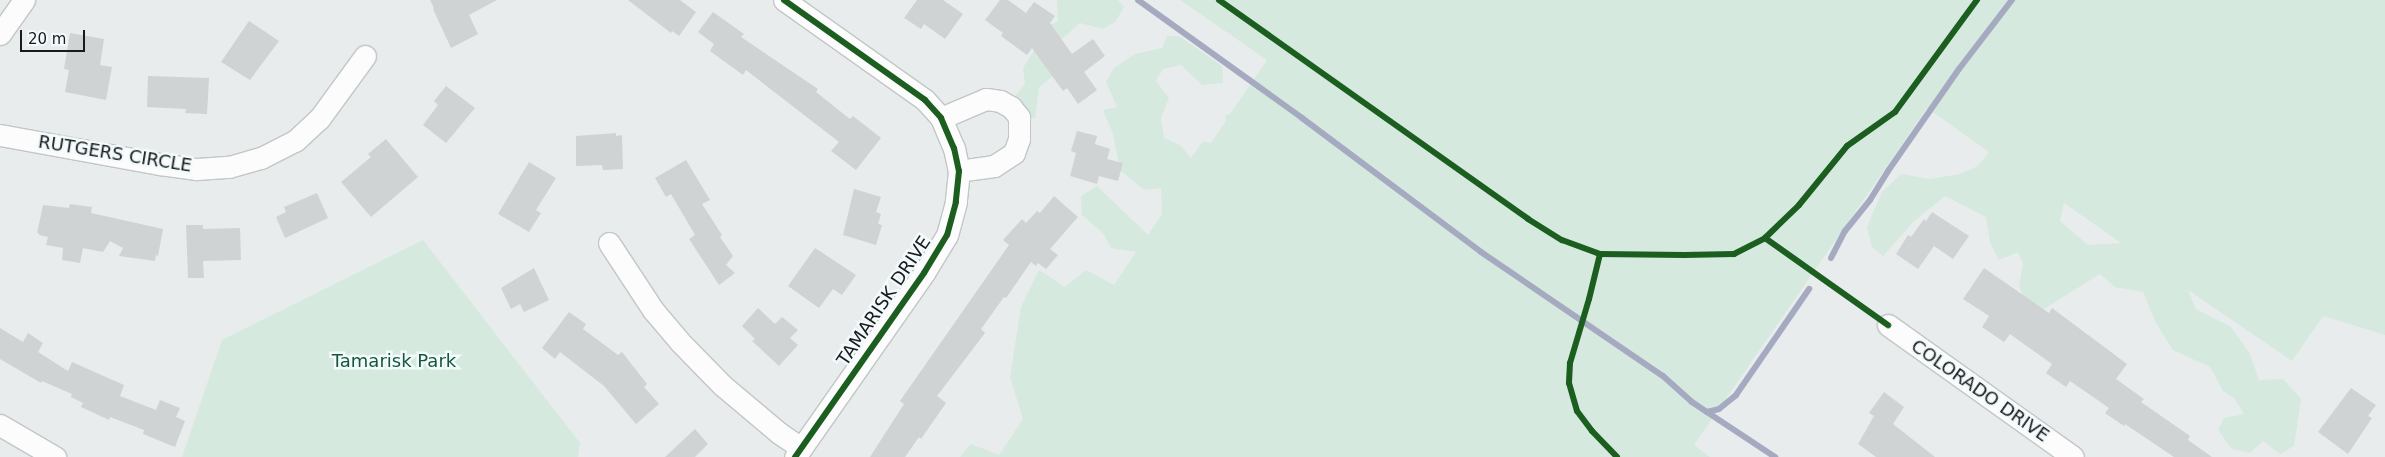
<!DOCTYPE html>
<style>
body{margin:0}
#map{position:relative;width:2385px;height:457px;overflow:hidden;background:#e8eced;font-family:"DejaVu Sans",sans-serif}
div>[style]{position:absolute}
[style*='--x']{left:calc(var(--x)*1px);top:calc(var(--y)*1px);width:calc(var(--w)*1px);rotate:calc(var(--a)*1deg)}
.green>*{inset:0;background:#d5e9df}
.stream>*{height:6px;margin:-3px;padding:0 3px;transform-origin:3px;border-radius:3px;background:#a5aac1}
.building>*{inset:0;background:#d0d3d3}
.roads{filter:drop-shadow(1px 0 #c3c6c6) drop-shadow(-1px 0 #c3c6c6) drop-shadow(0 1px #c3c6c6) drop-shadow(0 -1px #c3c6c6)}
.minor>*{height:21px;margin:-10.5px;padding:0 10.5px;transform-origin:10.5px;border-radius:10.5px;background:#fcfcfc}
.cycleway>*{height:6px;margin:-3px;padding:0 3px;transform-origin:3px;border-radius:3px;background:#1b5e20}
span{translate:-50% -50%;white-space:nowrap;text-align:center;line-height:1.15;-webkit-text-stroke:5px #f3fafc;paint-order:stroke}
.street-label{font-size:18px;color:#181b1c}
.park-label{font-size:18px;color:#17573c}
.scale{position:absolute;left:20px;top:30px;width:65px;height:22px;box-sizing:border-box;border:2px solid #181b1c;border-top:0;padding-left:6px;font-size:15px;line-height:18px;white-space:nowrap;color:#181b1c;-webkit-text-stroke:4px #f3fafc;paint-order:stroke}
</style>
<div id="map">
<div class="green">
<i style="clip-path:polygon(1057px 0,1118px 0,1124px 7px,1115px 22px,1103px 29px,1080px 23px,1052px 48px,1052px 77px,1039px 87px,1035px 119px,1021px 113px,1014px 98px,1025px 84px,1023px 68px,1050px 25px,1058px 21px)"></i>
<i style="clip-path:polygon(evenodd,1180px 0,2385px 0,2385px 335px,2323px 316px,2292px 361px,2188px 290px,2196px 309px,2231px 327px,2250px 354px,2259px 380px,2283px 379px,2301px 399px,2294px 446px,2280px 454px,2263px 441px,2250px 453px,2232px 449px,2218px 430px,2224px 418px,2244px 414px,2234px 398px,2223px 391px,2210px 367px,2173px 350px,2156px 323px,2143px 292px,2115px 287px,2100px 274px,2039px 312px,2029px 310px,2019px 286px,2023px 263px,2018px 252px,1999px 260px,1990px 242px,1986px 217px,1945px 196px,1913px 222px,1883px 256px,1872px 247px,1867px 227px,1882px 192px,1901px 174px,1930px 179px,1960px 174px,1978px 166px,1989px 152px,1927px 108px,1694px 445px,1710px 457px,960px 457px,971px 444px,999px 455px,1023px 419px,1010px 377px,1021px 307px,1039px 270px,1065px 287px,1086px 270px,1114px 285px,1136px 252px,1111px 248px,1104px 234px,1082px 215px,1081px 196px,1097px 186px,1148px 235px,1162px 214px,1161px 188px,1144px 190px,1120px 170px,1113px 134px,1103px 110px,1117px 107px,1106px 82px,1114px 68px,1135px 54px,1162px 48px,1167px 36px,1179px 36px,1222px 66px,1223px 83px,1202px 85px,1181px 65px,1163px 69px,1156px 81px,1169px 98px,1161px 118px,1164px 138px,1180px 145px,1191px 158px,1203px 141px,1211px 143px,1226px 121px,1225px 115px,1230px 114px,1267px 60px,1180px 0,2064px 203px,2121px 243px,2088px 245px,2060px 221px,2064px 203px)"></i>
<i style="clip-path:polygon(423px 240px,580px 443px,578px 457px,182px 457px,222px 340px)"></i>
</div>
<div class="stream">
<i style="--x:1138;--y:0;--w:202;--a:35.7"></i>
<i style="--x:1302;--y:118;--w:224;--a:36.8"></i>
<i style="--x:1481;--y:252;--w:220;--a:34.3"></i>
<i style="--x:1663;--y:376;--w:39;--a:42"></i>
<i style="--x:1692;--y:402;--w:18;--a:34"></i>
<i style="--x:1707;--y:412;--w:12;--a:-14"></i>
<i style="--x:1719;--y:409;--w:22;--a:-39"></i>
<i style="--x:1736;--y:395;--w:129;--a:-55.4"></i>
<i style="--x:1831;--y:258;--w:30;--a:-63"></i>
<i style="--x:1845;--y:231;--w:40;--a:-51"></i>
<i style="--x:1870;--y:200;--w:34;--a:-58"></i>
<i style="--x:1888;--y:171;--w:124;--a:-55.2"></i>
<i style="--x:1959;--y:69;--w:87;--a:-52.5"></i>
<i style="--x:1707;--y:412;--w:82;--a:33.5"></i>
</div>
<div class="building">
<i style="clip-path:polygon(430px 0,497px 0,469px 15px,478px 34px,451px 48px,433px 9px,434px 8px)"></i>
<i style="clip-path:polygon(628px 0,680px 0,696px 12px,679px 36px,672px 31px,671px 33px)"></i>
<i style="clip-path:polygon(917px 0,943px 0,963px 14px,945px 39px,924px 24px,921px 29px,904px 18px)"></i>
<i style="clip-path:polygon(1000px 0,1008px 0,1026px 13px,1034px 2px,1055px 16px,1050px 23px,1072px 54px,1093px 39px,1105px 56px,1084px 72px,1097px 90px,1078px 104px,1067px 88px,1063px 91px,1032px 48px,1027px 55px,1001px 36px,1003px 33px,985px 20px)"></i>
<i style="clip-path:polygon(713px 12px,744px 34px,741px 37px,818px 89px,816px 92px,850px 119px,853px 116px,881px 138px,856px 170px,831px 151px,839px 142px,746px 70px,743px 75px,710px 51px,714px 44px,698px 32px)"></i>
<i style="clip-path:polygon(249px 21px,279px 41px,250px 80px,221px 62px)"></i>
<i style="clip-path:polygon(70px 33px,104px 39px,100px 65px,112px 67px,106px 100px,65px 92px,69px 70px,64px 69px)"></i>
<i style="clip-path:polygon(148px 76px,209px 78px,207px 114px,185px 113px,186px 109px,147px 107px)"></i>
<i style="clip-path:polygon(446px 86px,475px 108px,446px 143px,423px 125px,438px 105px,434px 101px)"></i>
<i style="clip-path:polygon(1077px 131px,1097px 136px,1095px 144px,1110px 149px,1107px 159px,1123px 163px,1118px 181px,1099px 176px,1097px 184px,1070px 176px,1076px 153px,1071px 151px)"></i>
<i style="clip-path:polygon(616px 133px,616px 136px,622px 135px,623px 169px,603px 170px,602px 165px,576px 166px,576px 136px)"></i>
<i style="clip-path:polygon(386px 139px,418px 177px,371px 217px,341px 182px,371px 157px,368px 154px)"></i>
<i style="clip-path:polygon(686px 160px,710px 200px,702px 204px,722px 235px,720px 237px,733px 256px,726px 265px,735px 273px,719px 285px,689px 239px,695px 235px,671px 194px,666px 197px,655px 178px)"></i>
<i style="clip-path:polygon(529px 162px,556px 178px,536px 210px,541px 213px,529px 232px,498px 214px)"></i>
<i style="clip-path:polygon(854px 189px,881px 197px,876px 212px,881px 214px,878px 224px,882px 225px,876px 245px,843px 235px)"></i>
<i style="clip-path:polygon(317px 193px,328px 218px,285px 238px,276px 217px,286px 212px,284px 207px)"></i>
<i style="clip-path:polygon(1054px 196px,1078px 217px,1050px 249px,1058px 255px,1046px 269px,1038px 263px,1036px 266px,1031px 262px,1006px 298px,1004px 297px,981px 329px,985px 333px,937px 396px,946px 403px,921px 439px,919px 437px,905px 457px,870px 457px,904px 404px,900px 401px,1009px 245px,1003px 240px,1022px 219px,1026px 223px,1037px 211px,1040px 213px)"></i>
<i style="clip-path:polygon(70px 204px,92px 207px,91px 213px,163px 229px,158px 256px,156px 255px,155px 261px,119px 256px,123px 248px,110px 241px,103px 252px,83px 248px,80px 263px,62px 260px,63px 248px,46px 245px,48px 237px,39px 235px,39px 233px,37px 233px,43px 205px,69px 208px)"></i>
<i style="clip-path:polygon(1932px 212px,1969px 236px,1953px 259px,1934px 246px,1918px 269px,1896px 254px,1908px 235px,1911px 237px,1924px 219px,1926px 221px)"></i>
<i style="clip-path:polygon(186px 225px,203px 225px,203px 229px,240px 228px,241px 260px,203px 261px,204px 278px,188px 278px)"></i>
<i style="clip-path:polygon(815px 248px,856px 275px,842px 295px,833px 289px,819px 308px,788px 286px)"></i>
<i style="clip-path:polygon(534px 268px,549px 300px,524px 312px,520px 304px,511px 309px,501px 288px)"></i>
<i style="clip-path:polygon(1984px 268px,2049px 313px,2052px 308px,2127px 364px,2116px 379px,2144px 399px,2141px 402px,2190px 436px,2188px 440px,2212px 457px,2174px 457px,2125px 424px,2124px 426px,2105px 413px,2109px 408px,2070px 381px,2066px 387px,2046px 373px,2052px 364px,2010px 334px,2004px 342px,1982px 327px,1989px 316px,1963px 299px)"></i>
<i style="clip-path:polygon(758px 308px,775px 324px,782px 317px,798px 330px,790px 338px,798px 345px,779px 366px,752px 341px,755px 339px,742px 326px)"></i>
<i style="clip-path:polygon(569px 312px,586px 324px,583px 329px,618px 355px,622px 352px,647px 384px,644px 387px,659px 404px,636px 424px,604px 386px,560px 352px,555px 359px,542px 348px)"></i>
<i style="clip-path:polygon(0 328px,23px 342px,28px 333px,43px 343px,38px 352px,68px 371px,72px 362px,124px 385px,120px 396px,156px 410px,160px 400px,180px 408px,176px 417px,185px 421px,175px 447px,143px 434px,144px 430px,110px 417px,109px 420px,81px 407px,83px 403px,71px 397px,72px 394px,42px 381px,41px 383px,0 359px)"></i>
<i style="clip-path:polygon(2351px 388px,2376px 405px,2368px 416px,2372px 418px,2348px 454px,2318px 432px)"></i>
<i style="clip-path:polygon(1884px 392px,1904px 407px,1893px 424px,1935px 457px,1876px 457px,1858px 444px,1874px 416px,1869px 413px)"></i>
<i style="clip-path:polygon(695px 429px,708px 444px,695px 457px,665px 457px)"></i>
</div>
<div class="roads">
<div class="minor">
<i style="--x:784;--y:0;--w:173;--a:35.3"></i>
<i style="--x:925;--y:100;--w:24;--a:48"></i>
<i style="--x:941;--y:118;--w:33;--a:67"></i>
<i style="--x:954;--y:148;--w:24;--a:78"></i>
<i style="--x:959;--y:171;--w:31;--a:96"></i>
<i style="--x:956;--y:202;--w:34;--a:105"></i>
<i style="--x:947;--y:235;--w:44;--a:121.2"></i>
<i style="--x:924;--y:273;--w:225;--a:125"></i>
<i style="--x:0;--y:34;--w:42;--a:-54.8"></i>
<i style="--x:941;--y:118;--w:49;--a:-22.9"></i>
<i style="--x:986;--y:99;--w:14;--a:8"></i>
<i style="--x:1000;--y:101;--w:13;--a:29"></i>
<i style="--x:1011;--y:107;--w:13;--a:51"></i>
<i style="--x:1019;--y:117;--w:22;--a:90"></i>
<i style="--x:1019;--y:139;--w:15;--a:110"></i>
<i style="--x:1014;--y:153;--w:24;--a:147"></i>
<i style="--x:994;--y:166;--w:35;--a:172"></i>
<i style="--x:0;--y:135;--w:163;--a:10.3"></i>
<i style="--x:160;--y:164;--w:37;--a:8"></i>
<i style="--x:197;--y:169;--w:32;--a:-4"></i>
<i style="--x:229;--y:167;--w:33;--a:-16"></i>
<i style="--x:261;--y:158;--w:38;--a:-27"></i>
<i style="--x:295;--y:141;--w:33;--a:-43"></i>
<i style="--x:319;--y:119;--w:78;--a:-53.9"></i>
<i style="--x:609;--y:243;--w:80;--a:56.7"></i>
<i style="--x:653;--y:310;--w:42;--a:49.8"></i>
<i style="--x:680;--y:342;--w:60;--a:45.7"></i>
<i style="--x:722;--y:385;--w:75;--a:40.1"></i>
<i style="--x:779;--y:433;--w:27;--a:34"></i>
<i style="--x:1888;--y:325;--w:227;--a:35.5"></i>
<i style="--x:0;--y:425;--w:64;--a:30.2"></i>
</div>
</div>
<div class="cycleway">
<i style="--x:784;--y:0;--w:173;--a:35.3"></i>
<i style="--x:925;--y:100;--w:24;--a:48"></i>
<i style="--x:941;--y:118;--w:33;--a:67"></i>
<i style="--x:954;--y:148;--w:24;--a:78"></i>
<i style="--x:959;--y:171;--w:31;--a:96"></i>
<i style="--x:956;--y:202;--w:34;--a:105"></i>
<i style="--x:947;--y:235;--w:44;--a:121.2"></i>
<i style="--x:924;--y:273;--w:225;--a:125"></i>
<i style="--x:1219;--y:0;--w:379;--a:35.3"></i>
<i style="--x:1528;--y:219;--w:40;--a:32"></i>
<i style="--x:1562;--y:240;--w:40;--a:20.2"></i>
<i style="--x:1600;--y:254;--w:84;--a:0.7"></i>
<i style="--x:1684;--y:255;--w:50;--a:-1.1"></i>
<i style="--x:1734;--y:254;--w:35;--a:-27"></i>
<i style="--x:1765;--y:238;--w:47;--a:-44.1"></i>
<i style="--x:1799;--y:205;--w:76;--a:-50.9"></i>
<i style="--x:1847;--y:146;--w:59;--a:-35.3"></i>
<i style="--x:1895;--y:112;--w:139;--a:-53.8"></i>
<i style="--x:1765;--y:238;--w:151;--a:35.3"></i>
<i style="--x:1600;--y:254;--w:46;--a:103.7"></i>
<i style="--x:1589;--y:299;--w:67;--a:106.5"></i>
<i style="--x:1570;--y:363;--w:20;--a:93"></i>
<i style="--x:1569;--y:383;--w:29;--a:74"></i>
<i style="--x:1577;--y:411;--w:25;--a:53"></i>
<i style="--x:1592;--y:431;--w:36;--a:46"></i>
</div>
<div class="street-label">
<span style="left:115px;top:154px;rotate:9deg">RUTGERS CIRCLE</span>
<span style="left:884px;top:301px;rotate:-56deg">TAMARISK DRIVE</span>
<span style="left:1980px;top:391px;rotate:35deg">COLORADO DRIVE</span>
</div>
<div class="park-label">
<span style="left:394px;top:361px">Tamarisk Park</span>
</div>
<div class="scale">20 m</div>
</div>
